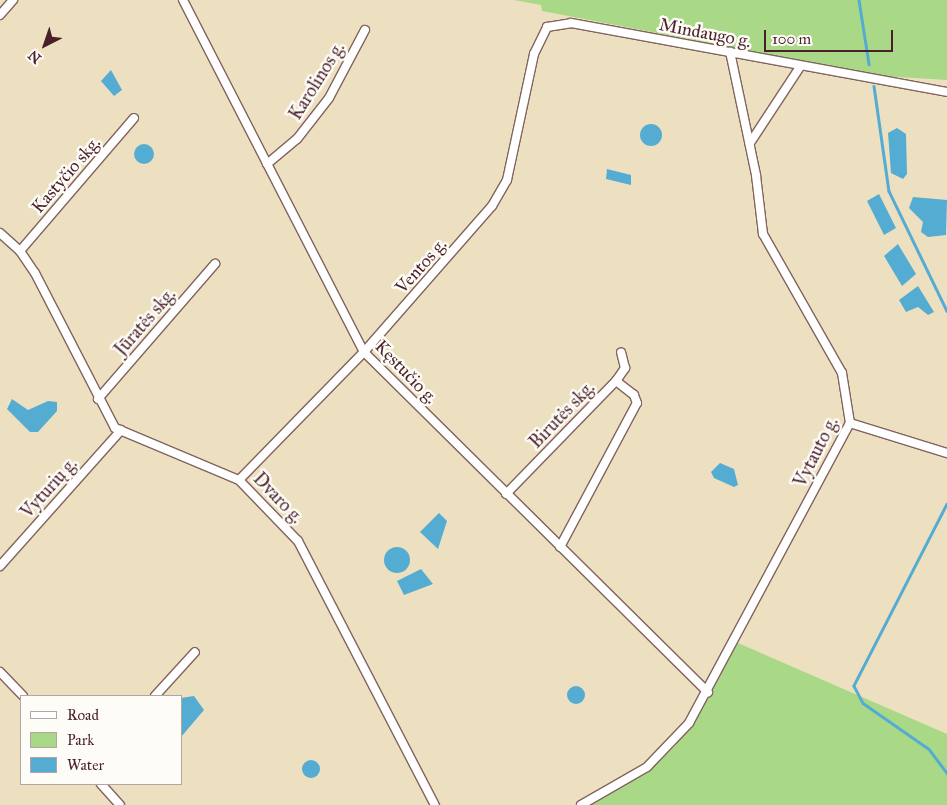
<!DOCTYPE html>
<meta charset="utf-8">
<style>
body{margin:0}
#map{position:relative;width:947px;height:805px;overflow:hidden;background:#ede0c0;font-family:"IM FELL Great Primer",serif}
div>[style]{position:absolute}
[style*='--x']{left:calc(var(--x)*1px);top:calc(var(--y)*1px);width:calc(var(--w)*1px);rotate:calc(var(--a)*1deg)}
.green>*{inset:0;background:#a9d987}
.water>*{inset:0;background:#55acd2}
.round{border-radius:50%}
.stream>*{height:2.5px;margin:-1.25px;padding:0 1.25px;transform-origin:1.25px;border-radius:1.25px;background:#55acd2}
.roads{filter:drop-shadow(1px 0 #83635f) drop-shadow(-1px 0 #83635f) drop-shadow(0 1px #83635f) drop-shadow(0 -1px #83635f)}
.street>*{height:8px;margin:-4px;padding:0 4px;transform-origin:4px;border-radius:4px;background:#fff}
span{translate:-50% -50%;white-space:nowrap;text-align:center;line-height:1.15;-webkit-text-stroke:5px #fdfcf7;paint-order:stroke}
.street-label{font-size:18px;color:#4a1f2b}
.legend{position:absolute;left:20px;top:695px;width:162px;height:90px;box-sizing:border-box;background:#fdfcf7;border:1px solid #b5a4a5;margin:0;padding:6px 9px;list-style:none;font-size:15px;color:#4a1f2b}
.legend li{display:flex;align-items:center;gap:10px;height:25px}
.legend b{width:25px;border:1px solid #b5a4a5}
.north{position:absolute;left:20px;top:20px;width:50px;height:50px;-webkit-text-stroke:4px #fdfcf7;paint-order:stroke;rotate:221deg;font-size:14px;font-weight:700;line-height:20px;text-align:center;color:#4a1f2b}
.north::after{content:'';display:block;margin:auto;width:18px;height:22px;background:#4a1f2b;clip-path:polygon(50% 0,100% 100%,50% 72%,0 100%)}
.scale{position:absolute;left:764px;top:30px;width:129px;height:22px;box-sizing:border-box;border:2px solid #4a1f2b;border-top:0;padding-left:6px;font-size:15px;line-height:18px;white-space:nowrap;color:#4a1f2b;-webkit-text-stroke:4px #fdfcf7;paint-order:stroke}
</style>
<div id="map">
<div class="green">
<i style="clip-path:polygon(514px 0,947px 0,947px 80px,881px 76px,542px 11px,541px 5px)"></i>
<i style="clip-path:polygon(738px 643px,947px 734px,947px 805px,584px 805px,654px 766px,675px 746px)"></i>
</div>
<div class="water">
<i style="clip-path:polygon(111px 70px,122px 90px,114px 96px,101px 81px)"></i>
<i class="round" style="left:640px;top:124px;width:22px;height:22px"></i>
<i style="clip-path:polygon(897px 128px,906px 134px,907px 174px,903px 179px,891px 173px,888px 133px)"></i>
<i class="round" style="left:134px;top:144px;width:20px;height:20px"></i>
<i style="clip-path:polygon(607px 169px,631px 175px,631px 185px,606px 179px)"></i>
<i style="clip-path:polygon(879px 194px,896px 228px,884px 235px,867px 201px)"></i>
<i style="clip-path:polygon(913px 197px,947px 200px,946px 235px,928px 237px,921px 232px,923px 222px,909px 208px)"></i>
<i style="clip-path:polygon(898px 244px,916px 274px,902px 286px,884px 256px)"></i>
<i style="clip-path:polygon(918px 286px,934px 312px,928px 315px,918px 307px,906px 312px,899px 300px)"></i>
<i style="clip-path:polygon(12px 399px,28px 410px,48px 401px,57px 402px,57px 411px,38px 432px,30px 432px,7px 409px)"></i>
<i style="clip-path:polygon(720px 463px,734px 469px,738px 485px,734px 487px,714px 478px,711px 472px)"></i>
<i style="clip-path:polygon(439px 513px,447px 521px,438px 549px,420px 532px)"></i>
<i class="round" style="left:384px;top:547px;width:26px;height:26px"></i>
<i style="clip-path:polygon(421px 569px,433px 584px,404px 595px,397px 581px)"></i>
<i class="round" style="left:567px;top:686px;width:18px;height:18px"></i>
<i style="clip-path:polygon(194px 696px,204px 710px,181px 737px,181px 698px)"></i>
<i class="round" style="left:302px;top:760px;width:18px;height:18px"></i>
</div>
<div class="stream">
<i style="--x:859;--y:0;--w:65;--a:81.1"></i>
<i style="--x:874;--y:86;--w:106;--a:81.9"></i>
<i style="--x:889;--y:191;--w:133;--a:64.2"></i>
<i style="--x:947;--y:504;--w:204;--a:117.1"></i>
<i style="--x:854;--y:686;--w:19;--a:62"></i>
<i style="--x:863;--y:703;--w:80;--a:34.9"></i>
<i style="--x:929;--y:749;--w:30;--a:53"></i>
</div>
<div class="roads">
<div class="street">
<i style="--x:183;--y:0;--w:396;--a:62.8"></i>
<i style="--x:364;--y:352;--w:484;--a:44.7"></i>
<i style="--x:0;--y:15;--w:20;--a:-49"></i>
<i style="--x:750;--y:143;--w:91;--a:-56.7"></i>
<i style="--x:267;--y:164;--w:39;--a:-40"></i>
<i style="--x:297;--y:139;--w:52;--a:-52"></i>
<i style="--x:329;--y:98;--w:77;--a:-62.1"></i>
<i style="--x:0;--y:233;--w:27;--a:42"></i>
<i style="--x:20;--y:251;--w:27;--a:56"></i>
<i style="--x:35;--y:273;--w:174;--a:62.7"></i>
<i style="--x:115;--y:428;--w:134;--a:22.8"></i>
<i style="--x:239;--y:480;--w:85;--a:46"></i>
<i style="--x:298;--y:541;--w:297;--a:62.6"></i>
<i style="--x:20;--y:251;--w:175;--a:-49.4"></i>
<i style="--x:98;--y:399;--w:179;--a:-49.1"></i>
<i style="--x:850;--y:423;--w:102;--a:17.2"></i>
<i style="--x:239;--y:480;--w:179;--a:-45.7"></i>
<i style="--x:364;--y:352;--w:194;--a:-48.8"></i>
<i style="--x:492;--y:206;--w:30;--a:-60"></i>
<i style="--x:507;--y:180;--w:129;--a:-77.9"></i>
<i style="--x:534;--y:54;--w:30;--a:-64"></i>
<i style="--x:547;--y:27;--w:24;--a:-9"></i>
<i style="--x:571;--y:23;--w:382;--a:10.4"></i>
<i style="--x:506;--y:494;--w:158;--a:-45.8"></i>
<i style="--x:616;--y:381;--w:16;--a:-55"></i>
<i style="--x:625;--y:368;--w:16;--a:-104"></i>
<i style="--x:560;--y:547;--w:163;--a:-61.9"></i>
<i style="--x:637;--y:403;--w:9;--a:-111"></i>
<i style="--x:634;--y:395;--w:23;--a:-142"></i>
<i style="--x:0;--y:566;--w:182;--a:-48.3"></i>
<i style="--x:0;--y:672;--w:33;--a:46"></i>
<i style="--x:155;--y:696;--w:59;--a:-47.7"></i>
<i style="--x:101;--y:784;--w:28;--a:48"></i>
<i style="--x:581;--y:805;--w:76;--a:-29.9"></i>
<i style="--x:647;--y:767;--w:61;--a:-46.3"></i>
<i style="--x:689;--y:723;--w:340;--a:-61.8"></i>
<i style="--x:850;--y:423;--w:51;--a:-99.1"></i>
<i style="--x:842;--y:373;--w:160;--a:-119.6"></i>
<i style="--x:763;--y:234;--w:59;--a:-96.8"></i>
<i style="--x:756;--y:175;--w:126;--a:-101.9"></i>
</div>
</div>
<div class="street-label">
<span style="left:705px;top:33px;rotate:11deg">Mindaugo g.</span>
<span style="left:317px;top:81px;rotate:-58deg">Karolinos g.</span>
<span style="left:66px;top:175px;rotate:-49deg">Kastyčio skg.</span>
<span style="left:421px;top:266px;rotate:-48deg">Ventos g.</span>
<span style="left:145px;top:322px;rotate:-49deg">Jūratės skg.</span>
<span style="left:406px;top:372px;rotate:46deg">Kęstučio g.</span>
<span style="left:562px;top:415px;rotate:-46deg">Birutės skg.</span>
<span style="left:816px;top:452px;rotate:-63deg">Vytauto g.</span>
<span style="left:49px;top:488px;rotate:-48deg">Vyturių g.</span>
<span style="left:278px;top:498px;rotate:46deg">Dvaro g.</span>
</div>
<ul class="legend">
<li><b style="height:6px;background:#fff"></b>Road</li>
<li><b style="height:14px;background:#a9d987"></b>Park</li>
<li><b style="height:14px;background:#55acd2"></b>Water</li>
</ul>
<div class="north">N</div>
<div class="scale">100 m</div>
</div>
